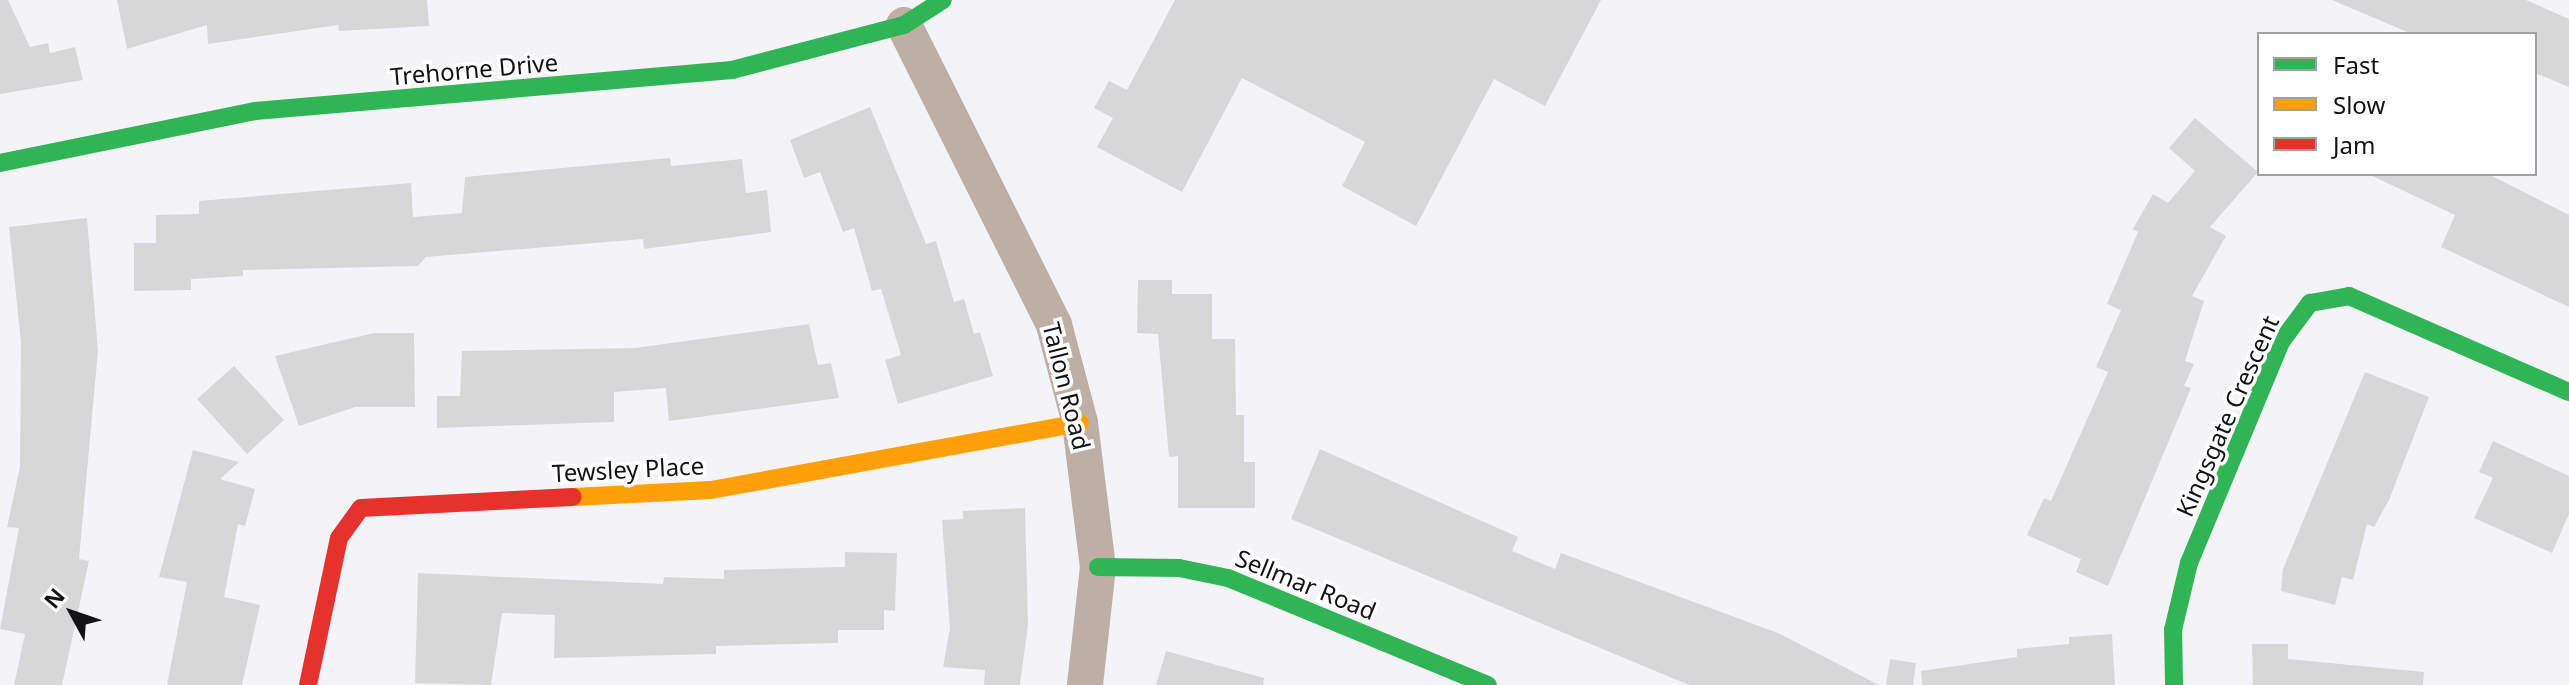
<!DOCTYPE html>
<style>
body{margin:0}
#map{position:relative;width:2569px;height:685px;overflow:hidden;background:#f4f4f8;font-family:"Noto Sans",sans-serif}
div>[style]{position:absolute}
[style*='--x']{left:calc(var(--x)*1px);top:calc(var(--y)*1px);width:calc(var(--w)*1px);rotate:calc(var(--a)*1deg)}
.building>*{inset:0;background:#d8d7d8}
.street>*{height:36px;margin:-18px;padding:0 18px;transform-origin:18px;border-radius:18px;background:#beafa6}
.fast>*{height:18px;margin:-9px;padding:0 9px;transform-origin:9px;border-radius:9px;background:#30b455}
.slow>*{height:18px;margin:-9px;padding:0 9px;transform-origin:9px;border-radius:9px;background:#ff9f0a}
.jam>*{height:18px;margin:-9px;padding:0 9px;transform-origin:9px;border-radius:9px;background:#e5322d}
span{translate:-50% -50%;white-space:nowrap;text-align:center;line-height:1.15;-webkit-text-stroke:7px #fff;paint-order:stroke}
.street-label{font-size:24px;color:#131315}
.legend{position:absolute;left:2257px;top:32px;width:280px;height:144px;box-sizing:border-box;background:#fff;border:2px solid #a1a1a1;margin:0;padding:10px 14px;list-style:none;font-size:24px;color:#131315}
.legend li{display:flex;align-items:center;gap:16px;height:40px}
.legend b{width:40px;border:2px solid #a1a1a1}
.north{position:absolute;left:32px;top:573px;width:80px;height:80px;-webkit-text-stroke:6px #fff;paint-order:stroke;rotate:310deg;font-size:22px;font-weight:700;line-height:32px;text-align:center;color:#131315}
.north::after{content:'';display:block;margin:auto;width:28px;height:36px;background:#131315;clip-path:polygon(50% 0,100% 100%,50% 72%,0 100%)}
</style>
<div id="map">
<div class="building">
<i style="clip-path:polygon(0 0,8px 0,30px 47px,48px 43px,50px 53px,75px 47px,83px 80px,0 94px)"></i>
<i style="clip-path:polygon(117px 0,427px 0,429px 26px,339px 31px,338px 25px,208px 44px,207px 25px,127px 49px)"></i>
<i style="clip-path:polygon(1175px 0,1601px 0,1545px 106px,1494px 79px,1416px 226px,1342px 186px,1365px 142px,1242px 78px,1182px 192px,1097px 147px,1113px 118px,1094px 108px,1109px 81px,1127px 90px)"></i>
<i style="clip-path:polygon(2332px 0,2526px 0,2569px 19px,2569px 87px,2535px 73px,2535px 34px,2412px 34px)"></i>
<i style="clip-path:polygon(870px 107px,926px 244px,936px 241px,954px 302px,964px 299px,974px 334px,980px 332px,993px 376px,898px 404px,885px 360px,901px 355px,881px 289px,872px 291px,854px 228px,843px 232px,820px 172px,804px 178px,790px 140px)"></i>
<i style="clip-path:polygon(2195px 118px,2258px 172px,2210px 227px,2226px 236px,2192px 296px,2204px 301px,2185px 361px,2194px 364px,2184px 386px,2191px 388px,2108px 586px,2076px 572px,2081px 559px,2027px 535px,2044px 498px,2051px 501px,2108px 372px,2096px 367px,2121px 310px,2107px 304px,2138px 232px,2133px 229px,2153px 194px,2168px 203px,2195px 171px,2169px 148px)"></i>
<i style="clip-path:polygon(670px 158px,671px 166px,742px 159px,746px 193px,767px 190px,771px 232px,644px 249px,643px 239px,426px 257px,418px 266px,243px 270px,243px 276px,191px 279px,191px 290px,134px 291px,134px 243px,156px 243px,156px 215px,199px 214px,199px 201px,411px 183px,413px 217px,462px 213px,465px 177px)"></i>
<i style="clip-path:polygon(2368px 174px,2488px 174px,2569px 215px,2569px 307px,2441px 247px,2455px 215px)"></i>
<i style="clip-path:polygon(87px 218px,98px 351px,79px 559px,89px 561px,62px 685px,14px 685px,25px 634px,0 629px,19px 528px,7px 527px,20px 467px,21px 343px,9px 227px)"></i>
<i style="clip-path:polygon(1138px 280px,1172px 280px,1172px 294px,1212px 294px,1212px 339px,1235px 339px,1236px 415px,1244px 415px,1244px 462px,1255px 462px,1255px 508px,1178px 508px,1178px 456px,1169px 457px,1158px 334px,1137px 333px)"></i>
<i style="clip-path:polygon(809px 324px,818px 365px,831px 363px,839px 398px,669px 421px,666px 388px,614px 392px,614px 422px,437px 428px,437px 396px,460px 396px,462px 351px,635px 348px)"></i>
<i style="clip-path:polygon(374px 333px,414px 333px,415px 407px,355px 407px,299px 426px,275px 356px)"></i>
<i style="clip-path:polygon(234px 366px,284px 420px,247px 454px,197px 399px)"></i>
<i style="clip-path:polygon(2365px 372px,2429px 397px,2389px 500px,2374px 527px,2367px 524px,2353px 580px,2342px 577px,2335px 605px,2281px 591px,2283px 569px)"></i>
<i style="clip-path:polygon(2493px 441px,2569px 476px,2569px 514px,2552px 553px,2474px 518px,2493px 478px,2479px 472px)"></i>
<i style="clip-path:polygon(1320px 449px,1518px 537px,1512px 551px,1555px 569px,1561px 553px,1778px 633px,1879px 685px,1689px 685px,1291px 519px)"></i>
<i style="clip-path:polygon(193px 450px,239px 462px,220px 479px,255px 489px,245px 526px,238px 524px,224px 597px,260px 605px,242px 685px,167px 685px,187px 582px,159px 577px)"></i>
<i style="clip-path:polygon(1025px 508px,1028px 625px,1020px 685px,984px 685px,985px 670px,943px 667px,950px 628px,942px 520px,963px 519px,963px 511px)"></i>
<i style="clip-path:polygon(845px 552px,897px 553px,895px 611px,884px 610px,884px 630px,838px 630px,838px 643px,716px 646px,716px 654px,554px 658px,555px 615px,502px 613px,491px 685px,415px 683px,418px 573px,663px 584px,664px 577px,724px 579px,724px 570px,845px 567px)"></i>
<i style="clip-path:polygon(2112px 634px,2115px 685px,1922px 685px,1921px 671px,2017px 657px,2017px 649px,2069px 644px,2069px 637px)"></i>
<i style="clip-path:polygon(2252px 644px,2288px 644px,2288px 659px,2424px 672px,2423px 685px,2253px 685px)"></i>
<i style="clip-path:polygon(1166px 651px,1264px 678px,1263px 685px,1156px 685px)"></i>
<i style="clip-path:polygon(1890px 659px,1916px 663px,1913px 685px,1886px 685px)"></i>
</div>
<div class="street">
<i style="--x:904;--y:25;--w:335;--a:63.4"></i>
<i style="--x:1054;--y:325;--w:101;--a:75.1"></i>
<i style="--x:1080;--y:423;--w:145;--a:82.9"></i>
<i style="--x:1098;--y:567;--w:119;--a:96.3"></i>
</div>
<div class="fast">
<i style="--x:0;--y:163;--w:260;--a:-11.5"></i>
<i style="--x:255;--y:111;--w:479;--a:-4.9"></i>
<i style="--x:732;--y:70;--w:178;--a:-14.7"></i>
<i style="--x:904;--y:25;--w:46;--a:-32.7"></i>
<i style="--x:1098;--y:567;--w:81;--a:0.7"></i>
<i style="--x:1179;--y:568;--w:50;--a:11.5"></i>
<i style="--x:1228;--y:578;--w:281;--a:22.4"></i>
<i style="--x:2174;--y:685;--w:55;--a:-91"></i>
<i style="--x:2173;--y:630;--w:69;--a:-76.6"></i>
<i style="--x:2189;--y:563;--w:239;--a:-67.4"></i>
<i style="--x:2281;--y:342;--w:49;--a:-53.4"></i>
<i style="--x:2310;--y:303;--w:40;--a:-10"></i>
<i style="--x:2349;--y:296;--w:240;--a:23.6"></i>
</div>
<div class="slow">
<i style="--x:573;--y:497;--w:138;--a:-2.9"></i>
<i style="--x:711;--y:490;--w:375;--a:-10.3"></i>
</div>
<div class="jam">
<i style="--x:308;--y:685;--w:150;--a:-78.1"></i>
<i style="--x:339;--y:538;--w:37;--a:-54"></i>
<i style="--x:361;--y:508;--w:212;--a:-3"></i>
</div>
<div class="street-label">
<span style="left:474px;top:69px;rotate:-5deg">Trehorne Drive</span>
<span style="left:1067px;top:386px;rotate:76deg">Tallon Road</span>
<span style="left:2227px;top:416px;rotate:-66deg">Kingsgate Crescent</span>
<span style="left:628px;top:469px;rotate:-3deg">Tewsley Place</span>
<span style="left:1306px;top:584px;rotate:22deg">Sellmar Road</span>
</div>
<ul class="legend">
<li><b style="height:10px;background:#30b455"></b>Fast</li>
<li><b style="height:10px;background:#ff9f0a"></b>Slow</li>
<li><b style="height:10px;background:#e5322d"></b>Jam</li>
</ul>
<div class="north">N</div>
</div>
